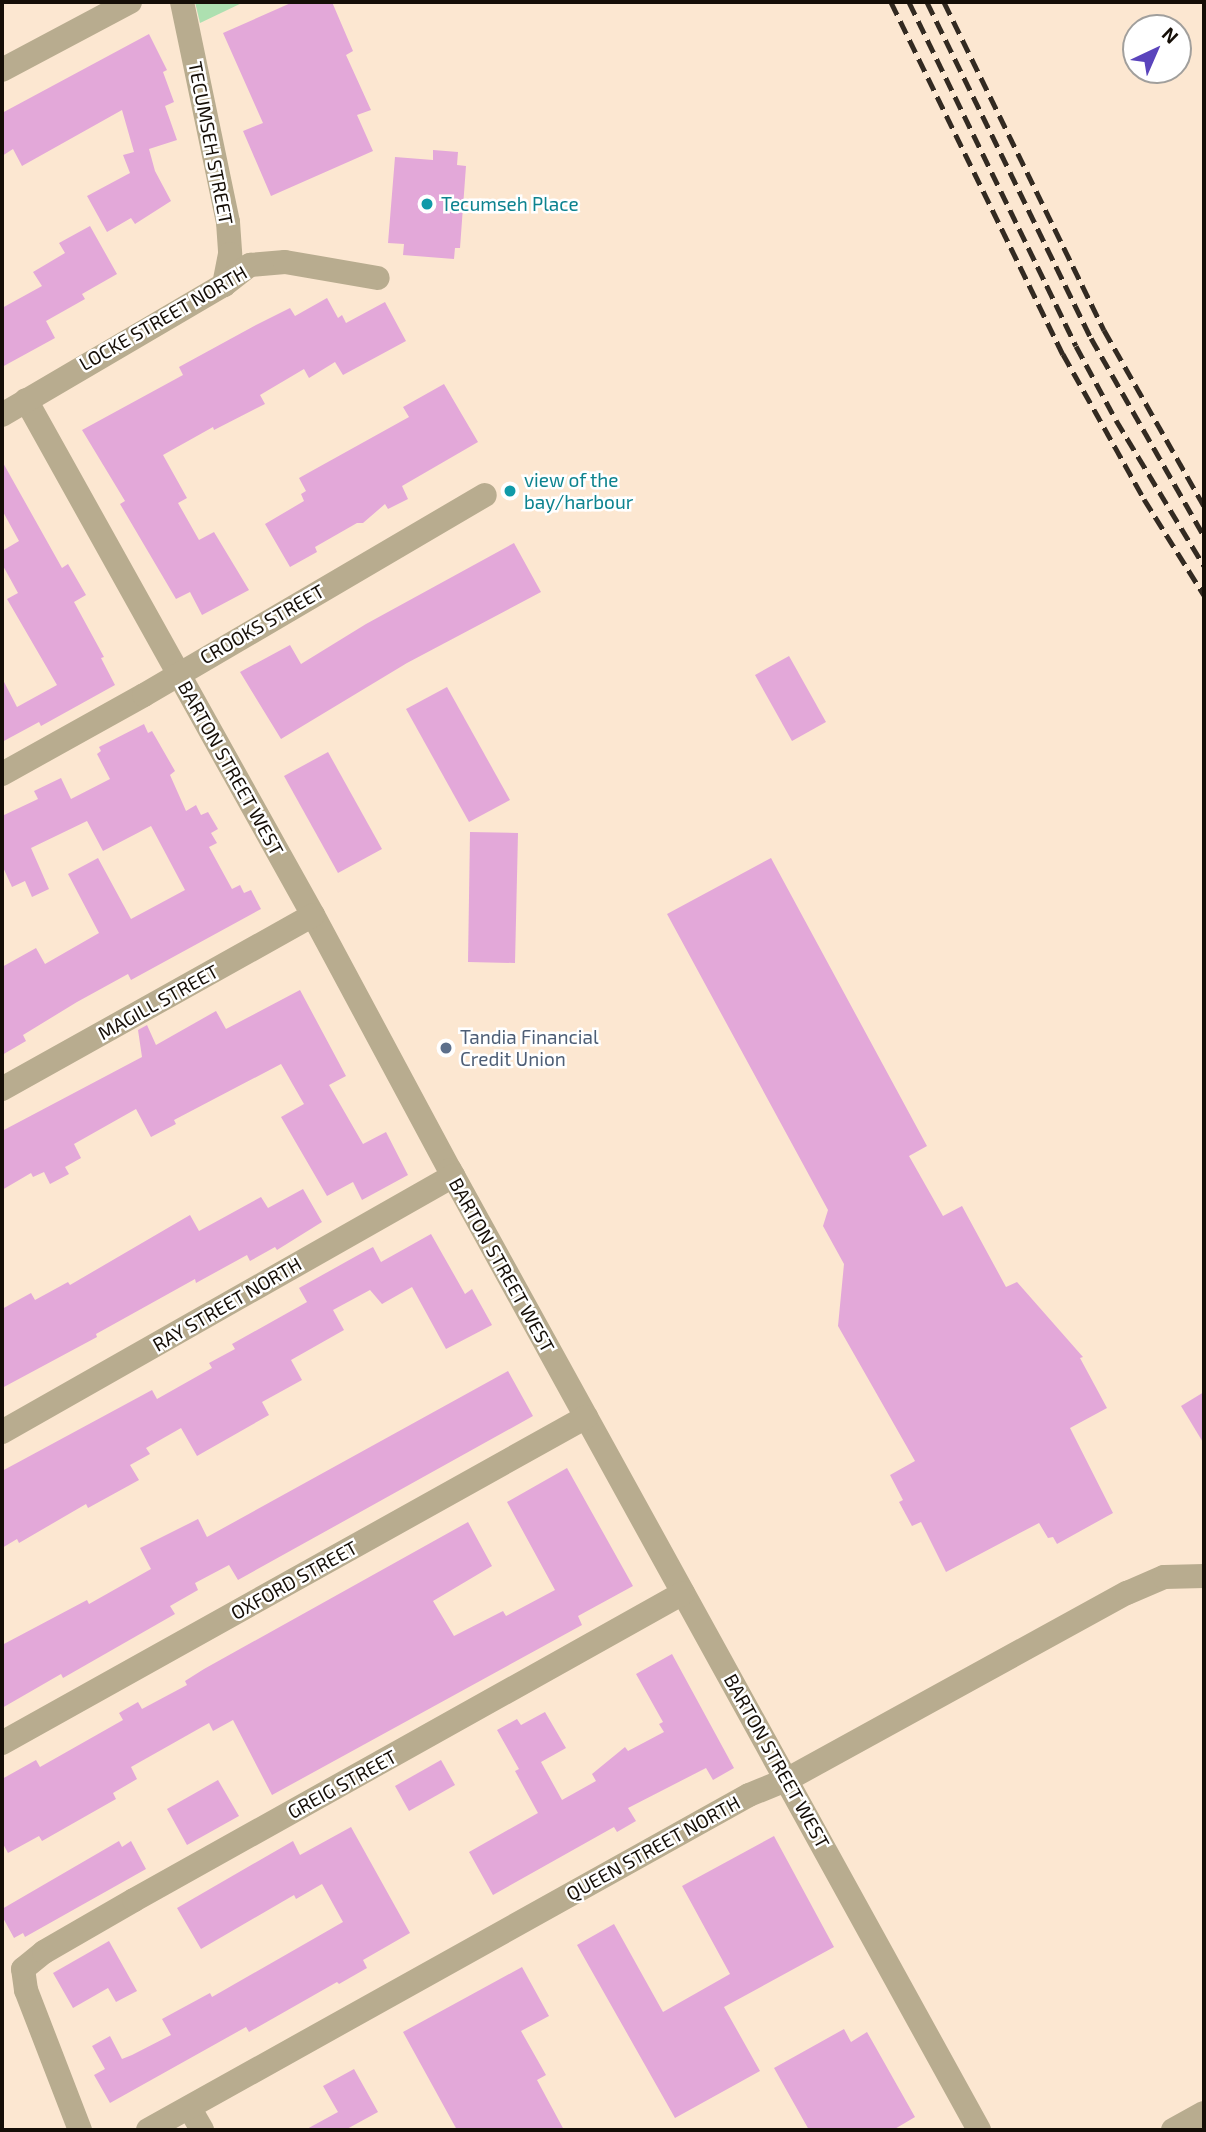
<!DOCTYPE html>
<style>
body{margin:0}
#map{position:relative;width:1206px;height:2132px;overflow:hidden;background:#fce7d1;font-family:"Exo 2",sans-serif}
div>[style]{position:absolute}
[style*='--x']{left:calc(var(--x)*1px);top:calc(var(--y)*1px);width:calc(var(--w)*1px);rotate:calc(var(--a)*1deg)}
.green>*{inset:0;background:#ade0b0}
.building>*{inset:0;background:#e3a8d9}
.minor>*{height:24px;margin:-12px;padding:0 12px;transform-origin:12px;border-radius:12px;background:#b8ac8f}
.rail>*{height:5px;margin-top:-2.5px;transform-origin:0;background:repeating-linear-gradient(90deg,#332a21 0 14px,transparent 0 21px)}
.dots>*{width:19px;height:19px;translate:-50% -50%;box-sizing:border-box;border:4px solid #fff;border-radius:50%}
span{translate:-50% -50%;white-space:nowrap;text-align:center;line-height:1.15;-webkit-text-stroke:5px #fff;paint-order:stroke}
.street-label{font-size:19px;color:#150e07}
.culture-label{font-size:19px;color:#0d838f}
.left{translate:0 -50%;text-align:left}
.service-label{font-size:19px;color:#4e5e75}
.frame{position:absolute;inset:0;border:4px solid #150e07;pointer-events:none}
.north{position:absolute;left:1122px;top:14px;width:70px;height:70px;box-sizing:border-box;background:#fff;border:2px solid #a19f9c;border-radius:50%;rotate:44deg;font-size:19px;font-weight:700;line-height:28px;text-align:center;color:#150e07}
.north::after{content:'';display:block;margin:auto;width:24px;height:32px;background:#5a44bc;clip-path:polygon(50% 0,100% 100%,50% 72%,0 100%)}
</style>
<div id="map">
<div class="green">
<i style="clip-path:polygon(195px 2px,244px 2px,200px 23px)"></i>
</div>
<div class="building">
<i style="clip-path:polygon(293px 2px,332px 2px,353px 51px,346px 55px,371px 110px,357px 115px,373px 151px,271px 196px,243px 131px,263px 123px,223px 33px)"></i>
<i style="clip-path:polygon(149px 34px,167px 70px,163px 72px,174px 102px,165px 106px,177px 140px,149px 149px,155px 171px,171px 201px,135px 224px,131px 218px,107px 232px,87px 196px,130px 173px,123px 155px,134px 152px,122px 110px,22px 166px,13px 149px,2px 156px,2px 113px)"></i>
<i style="clip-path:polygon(433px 150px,458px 152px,457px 165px,466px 166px,460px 248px,455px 248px,454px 259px,403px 255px,404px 244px,388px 243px,395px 157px,433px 160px)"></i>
<i style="clip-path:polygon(90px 226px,117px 274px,82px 294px,85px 299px,46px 321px,55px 338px,2px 367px,2px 308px,42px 286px,33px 272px,65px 253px,59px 243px)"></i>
<i style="clip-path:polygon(327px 298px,338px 318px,342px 315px,346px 323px,385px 302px,406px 341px,343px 375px,335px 362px,309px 378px,304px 369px,260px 395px,265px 404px,214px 430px,213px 427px,163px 455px,187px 498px,178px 503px,199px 540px,214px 532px,249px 590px,202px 615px,190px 592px,176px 599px,120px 504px,125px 501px,82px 430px,183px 375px,179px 367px,256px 325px,290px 308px,295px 316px)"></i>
<i style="clip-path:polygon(444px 384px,478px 442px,402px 486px,408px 499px,388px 509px,385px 504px,363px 523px,357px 523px,315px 547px,317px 552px,290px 567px,265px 524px,304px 501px,301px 494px,306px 491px,299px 478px,409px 417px,403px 407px)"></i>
<i style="clip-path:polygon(2px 461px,62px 568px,68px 564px,86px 595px,74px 602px,104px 657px,101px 658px,115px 685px,41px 726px,39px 722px,2px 742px,2px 678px,17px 707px,57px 685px,7px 599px,18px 593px,2px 564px,2px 551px,19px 541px,2px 510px)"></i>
<i style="clip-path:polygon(514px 543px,541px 592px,407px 663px,281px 739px,240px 672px,290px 645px,301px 664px,366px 624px)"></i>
<i style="clip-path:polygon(789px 656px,826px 722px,792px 741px,755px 675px)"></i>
<i style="clip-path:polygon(447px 687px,510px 800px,469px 822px,406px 709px)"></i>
<i style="clip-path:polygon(144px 724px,148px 733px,152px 731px,175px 771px,170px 775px,186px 811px,196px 805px,201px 815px,208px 812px,218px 829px,211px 833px,217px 843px,209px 847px,232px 889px,240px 885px,244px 893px,251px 890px,261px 909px,131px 980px,128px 974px,77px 1002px,23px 1035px,26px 1041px,2px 1055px,2px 967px,36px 948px,45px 964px,99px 933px,68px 874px,98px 858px,131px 919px,185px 890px,151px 826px,103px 851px,87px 821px,31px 848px,49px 889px,32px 897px,25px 881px,12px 887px,2px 865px,2px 816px,38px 799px,34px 791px,61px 778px,71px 799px,110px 779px,97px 754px,101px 751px,99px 747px)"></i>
<i style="clip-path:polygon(328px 752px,382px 849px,338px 873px,284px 776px)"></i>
<i style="clip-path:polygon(470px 832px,518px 833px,515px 963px,468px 962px)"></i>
<i style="clip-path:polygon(771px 858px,927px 1146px,909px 1156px,943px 1216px,962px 1206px,1006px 1287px,1017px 1282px,1083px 1357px,1080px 1358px,1107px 1408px,1070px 1428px,1113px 1513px,1057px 1544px,1053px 1537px,1048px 1538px,1039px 1523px,946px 1572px,921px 1522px,912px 1526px,899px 1502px,903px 1500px,890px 1475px,915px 1461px,838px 1326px,844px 1264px,823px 1226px,828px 1210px,667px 914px)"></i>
<i style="clip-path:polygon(300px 990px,346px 1076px,329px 1085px,363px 1144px,386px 1132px,408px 1175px,362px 1200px,353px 1182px,327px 1196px,281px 1117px,304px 1104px,281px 1064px,174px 1120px,176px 1124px,151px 1137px,136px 1109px,74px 1144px,81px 1158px,65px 1167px,69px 1174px,50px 1184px,44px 1172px,33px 1177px,31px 1173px,2px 1190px,2px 1131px,142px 1057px,138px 1030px,147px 1025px,156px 1045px,216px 1011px,226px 1029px)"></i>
<i style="clip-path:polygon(303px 1189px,322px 1222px,277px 1250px,275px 1247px,250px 1261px,247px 1255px,196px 1283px,195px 1279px,96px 1334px,97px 1337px,2px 1388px,2px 1309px,31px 1293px,35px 1300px,68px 1282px,70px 1285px,190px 1215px,199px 1231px,261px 1197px,268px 1208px)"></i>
<i style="clip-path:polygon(431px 1234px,465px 1294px,472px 1289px,492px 1325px,446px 1349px,412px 1287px,382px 1304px,370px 1290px,333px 1310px,344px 1330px,291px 1360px,302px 1380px,262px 1402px,269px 1415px,197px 1456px,181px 1428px,146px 1448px,150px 1454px,130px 1465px,139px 1480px,88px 1508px,86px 1504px,19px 1543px,17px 1539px,2px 1548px,2px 1471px,152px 1390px,157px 1399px,212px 1368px,209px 1363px,235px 1349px,232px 1344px,307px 1302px,299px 1288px,360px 1254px,373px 1247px,381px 1262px)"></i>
<i style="clip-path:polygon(508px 1371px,533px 1416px,238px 1580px,229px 1565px,195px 1583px,198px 1590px,170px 1606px,175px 1614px,63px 1678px,61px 1674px,2px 1708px,2px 1645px,87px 1600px,89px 1604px,151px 1569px,140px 1548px,198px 1519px,207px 1537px)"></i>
<i style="clip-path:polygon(1204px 1392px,1204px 1444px,1181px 1406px)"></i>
<i style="clip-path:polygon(567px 1468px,633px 1586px,578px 1616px,582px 1625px,272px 1795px,233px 1720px,213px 1731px,209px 1723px,131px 1767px,137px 1779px,113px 1793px,116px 1799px,42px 1841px,39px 1836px,8px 1853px,2px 1842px,2px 1779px,36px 1760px,40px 1767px,123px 1720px,119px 1713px,138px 1702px,142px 1709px,187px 1685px,185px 1681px,204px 1669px,468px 1522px,492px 1566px,433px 1601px,454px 1636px,503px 1611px,506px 1616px,555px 1590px,507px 1502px)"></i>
<i style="clip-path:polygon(672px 1654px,734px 1768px,713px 1780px,706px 1768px,628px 1808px,636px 1821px,617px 1832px,614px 1827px,493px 1895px,469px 1852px,538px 1813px,515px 1771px,519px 1769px,497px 1730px,517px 1719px,521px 1725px,545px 1712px,566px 1748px,541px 1762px,562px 1800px,596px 1781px,592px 1774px,625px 1747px,628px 1751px,664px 1732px,659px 1724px,663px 1722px,636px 1674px)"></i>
<i style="clip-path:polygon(441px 1760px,455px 1785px,409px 1811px,395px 1786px)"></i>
<i style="clip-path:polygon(218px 1780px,239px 1816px,187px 1845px,167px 1809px)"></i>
<i style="clip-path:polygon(351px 1827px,410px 1933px,363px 1960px,367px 1968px,339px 1984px,337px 1982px,249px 2032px,246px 2027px,110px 2103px,94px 2075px,105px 2069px,92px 2046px,110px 2036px,122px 2059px,132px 2055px,171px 2035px,162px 2019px,210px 1993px,212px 1997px,343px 1922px,322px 1884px,296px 1899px,294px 1895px,201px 1949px,177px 1908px,293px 1841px,300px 1855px)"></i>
<i style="clip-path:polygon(774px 1836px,834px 1947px,724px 2007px,760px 2071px,675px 2118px,577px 1945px,614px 1924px,663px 2012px,730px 1974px,682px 1886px)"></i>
<i style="clip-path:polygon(119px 1841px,122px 1847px,131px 1841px,146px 1869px,25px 1937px,23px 1933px,14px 1938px,2px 1916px,2px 1909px)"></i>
<i style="clip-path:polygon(109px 1941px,137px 1991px,116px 2002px,108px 1988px,73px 2008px,53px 1973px)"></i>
<i style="clip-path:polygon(522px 1967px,549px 2016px,521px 2031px,546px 2075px,537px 2080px,564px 2130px,457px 2130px,403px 2032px)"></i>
<i style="clip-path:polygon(844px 2029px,851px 2042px,867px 2032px,915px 2117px,893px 2130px,809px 2130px,774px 2068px)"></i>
<i style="clip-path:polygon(354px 2069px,378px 2112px,345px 2130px,305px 2130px,338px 2112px,323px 2086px)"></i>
</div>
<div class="minor">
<i style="--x:182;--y:2;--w:225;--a:78.2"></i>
<i style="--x:228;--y:222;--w:32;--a:86"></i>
<i style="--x:230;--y:254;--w:32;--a:101"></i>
<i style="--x:2;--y:70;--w:145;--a:-28"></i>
<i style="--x:26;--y:400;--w:590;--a:60.87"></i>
<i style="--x:313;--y:915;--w:289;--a:61.8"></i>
<i style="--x:450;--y:1170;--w:1096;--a:61.14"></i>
<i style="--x:2;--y:415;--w:257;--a:-30.4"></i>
<i style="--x:224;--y:285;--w:33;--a:-38"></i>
<i style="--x:250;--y:265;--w:35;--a:-5"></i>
<i style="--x:285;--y:262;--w:94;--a:9.8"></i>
<i style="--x:2;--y:774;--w:162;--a:-29.1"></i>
<i style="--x:144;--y:695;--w:395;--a:-30.4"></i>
<i style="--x:2;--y:1089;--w:356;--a:-29.2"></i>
<i style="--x:2;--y:1432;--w:519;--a:-29.58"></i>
<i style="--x:2;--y:1743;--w:669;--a:-29.17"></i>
<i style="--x:190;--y:2109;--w:24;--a:60"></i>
<i style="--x:80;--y:2130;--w:150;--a:-111.1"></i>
<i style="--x:26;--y:1990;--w:21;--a:-98"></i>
<i style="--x:23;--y:1969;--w:27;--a:-39"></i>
<i style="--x:44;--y:1952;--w:104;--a:-30"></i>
<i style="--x:134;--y:1900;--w:629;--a:-29.21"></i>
<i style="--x:148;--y:2130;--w:688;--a:-29.14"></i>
<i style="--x:749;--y:1795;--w:42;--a:-22.3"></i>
<i style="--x:788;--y:1779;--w:387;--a:-28.8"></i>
<i style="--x:1127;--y:1593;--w:40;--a:-23.4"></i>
<i style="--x:1164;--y:1577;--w:40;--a:-1.4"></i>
<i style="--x:1173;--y:2130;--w:35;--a:-29"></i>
</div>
<div class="rail">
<i style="--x:891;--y:2;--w:392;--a:64"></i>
<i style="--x:1063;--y:354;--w:166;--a:60.8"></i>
<i style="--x:1144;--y:499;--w:113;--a:58"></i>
<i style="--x:909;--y:2;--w:382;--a:64.1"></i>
<i style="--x:1076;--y:346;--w:84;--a:61.6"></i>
<i style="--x:1116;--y:420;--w:170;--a:58.9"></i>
<i style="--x:927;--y:2;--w:374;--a:64"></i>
<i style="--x:1091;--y:338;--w:228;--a:60.3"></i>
<i style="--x:944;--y:2;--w:365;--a:64"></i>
<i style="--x:1104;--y:330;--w:202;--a:60.4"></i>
</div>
<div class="dots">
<i style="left:427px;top:204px;background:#0f9aa8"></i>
<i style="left:510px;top:491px;background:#0f9aa8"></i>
<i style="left:446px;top:1048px;background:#5c6f8a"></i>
</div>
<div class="street-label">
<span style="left:211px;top:143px;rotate:79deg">TECUMSEH STREET</span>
<span style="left:163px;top:318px;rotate:-30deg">LOCKE STREET NORTH</span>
<span style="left:262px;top:624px;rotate:-30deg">CROOKS STREET</span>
<span style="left:231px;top:768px;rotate:61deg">BARTON STREET WEST</span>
<span style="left:158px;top:1002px;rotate:-29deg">MAGILL STREET</span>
<span style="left:502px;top:1265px;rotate:61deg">BARTON STREET WEST</span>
<span style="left:227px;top:1304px;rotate:-30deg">RAY STREET NORTH</span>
<span style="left:294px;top:1580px;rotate:-29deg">OXFORD STREET</span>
<span style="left:777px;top:1761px;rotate:61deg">BARTON STREET WEST</span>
<span style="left:342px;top:1784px;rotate:-29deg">GREIG STREET</span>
<span style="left:653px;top:1848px;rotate:-29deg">QUEEN STREET NORTH</span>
</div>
<div class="culture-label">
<span class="left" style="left:441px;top:204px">Tecumseh Place</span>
<span class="left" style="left:524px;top:491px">view of the<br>bay/harbour</span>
</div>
<div class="service-label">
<span class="left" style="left:460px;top:1048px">Tandia Financial<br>Credit Union</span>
</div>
<div class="frame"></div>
<div class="north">N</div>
</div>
